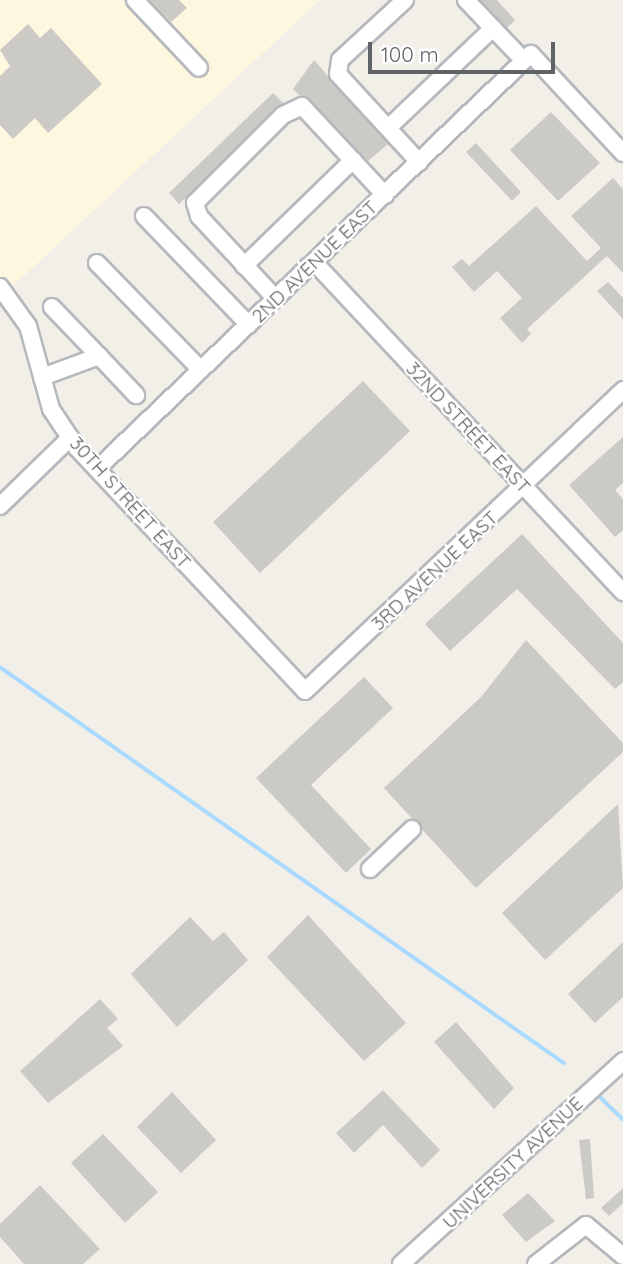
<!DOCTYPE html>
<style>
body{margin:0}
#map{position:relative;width:623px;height:1264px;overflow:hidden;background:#f1efe8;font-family:Quicksand,sans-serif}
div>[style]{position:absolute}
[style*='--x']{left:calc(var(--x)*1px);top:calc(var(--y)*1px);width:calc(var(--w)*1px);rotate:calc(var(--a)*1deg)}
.commercial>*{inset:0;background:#fef7e0}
.stream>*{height:3.5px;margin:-1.75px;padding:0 1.75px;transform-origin:1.75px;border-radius:1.75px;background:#aadaff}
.building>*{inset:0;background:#cccac5}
.roads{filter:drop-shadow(2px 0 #b5b8bc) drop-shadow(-2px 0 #b5b8bc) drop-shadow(0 2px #b5b8bc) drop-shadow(0 -2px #b5b8bc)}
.minor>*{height:16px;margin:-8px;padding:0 8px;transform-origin:8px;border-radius:8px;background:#fff}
span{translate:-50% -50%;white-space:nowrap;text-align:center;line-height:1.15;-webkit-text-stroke:5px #fff;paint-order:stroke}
.street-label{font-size:19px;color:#5f6368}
.scale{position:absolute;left:368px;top:42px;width:187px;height:32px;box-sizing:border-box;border:4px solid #5f6368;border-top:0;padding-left:9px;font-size:21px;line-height:24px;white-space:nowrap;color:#5f6368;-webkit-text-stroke:5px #fff;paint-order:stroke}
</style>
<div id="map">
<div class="commercial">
<i style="clip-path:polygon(0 0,320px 0,0 298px)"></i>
</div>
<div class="stream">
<i style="--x:0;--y:667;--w:689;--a:35.07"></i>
<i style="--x:599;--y:1096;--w:33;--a:44"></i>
</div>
<div class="building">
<i style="clip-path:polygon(149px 0,179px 0,187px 8px,171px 22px)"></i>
<i style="clip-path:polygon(480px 0,497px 0,515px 20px,507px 28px)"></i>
<i style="clip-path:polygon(28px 24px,40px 38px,51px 28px,102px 84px,48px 133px,35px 118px,13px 139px,0 125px,0 76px,10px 66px,0 50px)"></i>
<i style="clip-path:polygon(314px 60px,388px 144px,368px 161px,293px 89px)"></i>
<i style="clip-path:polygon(273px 93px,283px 103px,179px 204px,169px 193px)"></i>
<i style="clip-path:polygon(551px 112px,600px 163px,558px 201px,510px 150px)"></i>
<i style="clip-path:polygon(476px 143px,521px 192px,512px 201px,466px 152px)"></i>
<i style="clip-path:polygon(613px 178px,623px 189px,623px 273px,607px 256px,527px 329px,531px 334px,522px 343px,500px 318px,522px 298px,497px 271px,474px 292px,452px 267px,462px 259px,469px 266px,536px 206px,587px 261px,601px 248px,571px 216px)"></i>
<i style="clip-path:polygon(608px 282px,623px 298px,623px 319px,597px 291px)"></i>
<i style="clip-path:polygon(363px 381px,410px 431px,260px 573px,213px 522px)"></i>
<i style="clip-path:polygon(623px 437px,623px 483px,615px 490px,623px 499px,623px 530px,615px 537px,569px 485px)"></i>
<i style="clip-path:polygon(522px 534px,623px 643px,623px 682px,615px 689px,517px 589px,450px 651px,425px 624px)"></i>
<i style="clip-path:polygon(526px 640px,623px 743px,623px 752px,476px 888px,384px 788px,481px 697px)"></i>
<i style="clip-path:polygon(364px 677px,393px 708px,311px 785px,371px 849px,346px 873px,256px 778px)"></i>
<i style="clip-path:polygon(618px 804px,623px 888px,545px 960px,502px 913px)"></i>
<i style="clip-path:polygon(308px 915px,406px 1023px,364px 1061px,267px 957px)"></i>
<i style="clip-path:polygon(190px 917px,213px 941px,224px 932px,248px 960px,177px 1027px,131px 974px)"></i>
<i style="clip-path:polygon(623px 942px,623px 997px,595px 1023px,568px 994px)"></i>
<i style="clip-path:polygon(100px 999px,118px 1019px,107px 1028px,123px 1046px,48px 1103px,20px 1071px)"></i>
<i style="clip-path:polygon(456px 1022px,514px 1088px,494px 1109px,434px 1042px)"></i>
<i style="clip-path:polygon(383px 1090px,440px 1150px,422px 1168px,383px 1125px,354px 1153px,336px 1133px)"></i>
<i style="clip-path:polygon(172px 1092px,216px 1140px,181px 1173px,137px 1127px)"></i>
<i style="clip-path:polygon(103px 1134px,158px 1192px,125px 1223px,71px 1163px)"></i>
<i style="clip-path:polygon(590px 1139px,594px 1198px,586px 1199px,579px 1140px)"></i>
<i style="clip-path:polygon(40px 1185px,100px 1249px,83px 1264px,24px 1264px,0 1237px,0 1224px)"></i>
<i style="clip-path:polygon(623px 1188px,623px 1203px,609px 1216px,601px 1208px)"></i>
<i style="clip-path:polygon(528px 1193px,555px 1221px,526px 1242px,502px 1215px)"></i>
</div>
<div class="roads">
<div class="minor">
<i style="--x:135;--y:0;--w:93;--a:46.7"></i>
<i style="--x:405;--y:0;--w:88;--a:137.3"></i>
<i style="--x:340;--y:60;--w:14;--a:98"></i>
<i style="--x:338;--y:74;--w:120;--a:47.4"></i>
<i style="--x:466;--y:0;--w:84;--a:46.4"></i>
<i style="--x:388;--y:128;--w:145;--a:-43.6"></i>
<i style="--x:144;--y:216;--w:151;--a:46.1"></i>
<i style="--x:314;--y:262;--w:452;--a:46.9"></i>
<i style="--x:97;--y:263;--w:149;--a:45.8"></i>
<i style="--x:244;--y:266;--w:152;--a:-44.2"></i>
<i style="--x:0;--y:287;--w:48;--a:54.3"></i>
<i style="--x:28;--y:326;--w:86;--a:74.5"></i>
<i style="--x:51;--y:409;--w:47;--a:56.3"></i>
<i style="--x:77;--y:448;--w:333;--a:46.8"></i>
<i style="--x:305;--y:691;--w:438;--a:-43.4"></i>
<i style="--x:276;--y:299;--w:113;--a:-132.9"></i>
<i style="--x:199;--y:216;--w:14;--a:-107"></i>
<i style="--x:195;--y:203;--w:124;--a:-45"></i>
<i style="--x:283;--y:115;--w:21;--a:-25"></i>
<i style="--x:302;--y:106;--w:122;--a:47"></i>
<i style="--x:99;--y:356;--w:54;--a:46.5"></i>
<i style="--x:42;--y:377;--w:61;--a:-20.2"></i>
<i style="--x:99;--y:356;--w:68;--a:-133.8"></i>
<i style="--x:97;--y:469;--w:600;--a:-43.72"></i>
<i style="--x:531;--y:54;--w:135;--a:47.1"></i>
<i style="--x:0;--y:506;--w:98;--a:-44.2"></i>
<i style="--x:370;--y:869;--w:58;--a:-43.6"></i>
<i style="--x:401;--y:1264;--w:301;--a:-42.4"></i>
<i style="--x:536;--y:1264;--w:63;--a:-38"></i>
<i style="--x:586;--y:1225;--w:48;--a:40"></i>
</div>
</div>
<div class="street-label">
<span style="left:315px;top:262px;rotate:-44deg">2ND AVENUE EAST</span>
<span style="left:468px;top:428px;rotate:47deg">32ND STREET EAST</span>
<span style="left:130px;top:503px;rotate:48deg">30TH STREET EAST</span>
<span style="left:435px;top:571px;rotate:-43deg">3RD AVENUE EAST</span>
<span style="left:513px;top:1163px;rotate:-43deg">UNIVERSITY AVENUE</span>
</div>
<div class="scale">100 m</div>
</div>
